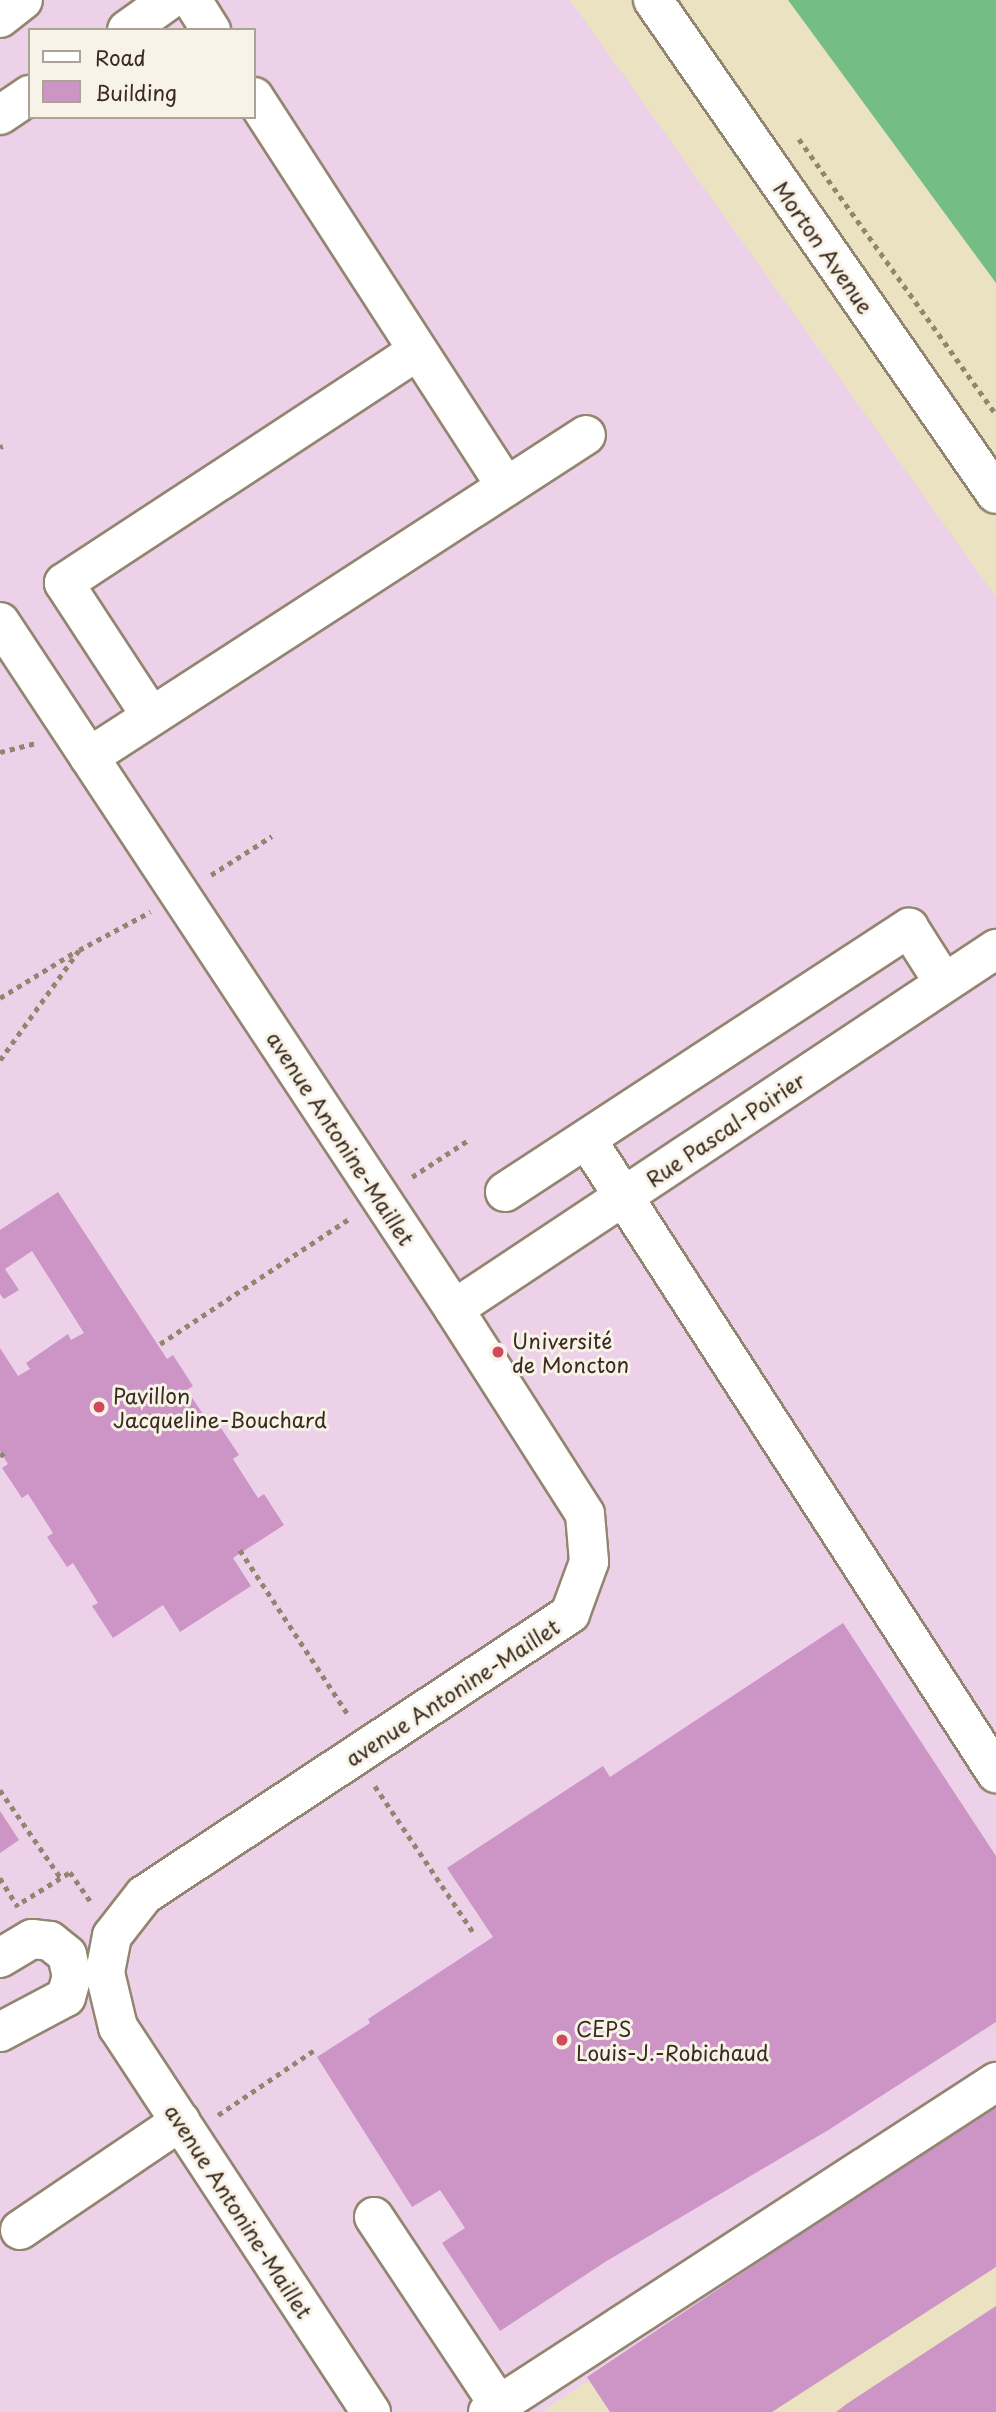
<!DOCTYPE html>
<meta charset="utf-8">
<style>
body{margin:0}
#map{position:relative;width:996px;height:2412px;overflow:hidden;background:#ebe2c1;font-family:"Playpen Sans",sans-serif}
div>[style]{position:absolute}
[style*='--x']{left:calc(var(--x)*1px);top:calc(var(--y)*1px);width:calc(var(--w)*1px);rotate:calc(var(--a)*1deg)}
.built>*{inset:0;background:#edd1e9}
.forest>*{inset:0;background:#74be86}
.building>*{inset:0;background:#cc95c5}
.path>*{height:4.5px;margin-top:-2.25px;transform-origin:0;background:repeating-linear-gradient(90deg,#938670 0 5px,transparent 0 10px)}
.roads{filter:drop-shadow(2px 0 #938670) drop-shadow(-2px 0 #938670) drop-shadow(0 2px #938670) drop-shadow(0 -2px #938670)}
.minor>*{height:38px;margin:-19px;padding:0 19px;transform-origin:19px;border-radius:19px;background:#fff}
.dots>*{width:19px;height:19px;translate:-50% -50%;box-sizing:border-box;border:4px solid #f7f3e8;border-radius:50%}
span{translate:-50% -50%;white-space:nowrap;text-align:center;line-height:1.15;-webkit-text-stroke:6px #f7f3e8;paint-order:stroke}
.street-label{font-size:21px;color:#3b2a1e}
.poi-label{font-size:21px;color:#3b2a1e}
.left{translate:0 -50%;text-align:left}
.legend{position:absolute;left:28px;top:28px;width:228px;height:91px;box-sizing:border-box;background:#f7f3e8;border:2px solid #aca397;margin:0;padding:9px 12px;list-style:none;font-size:21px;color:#3b2a1e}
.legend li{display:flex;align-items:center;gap:14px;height:35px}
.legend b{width:35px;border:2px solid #aca397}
</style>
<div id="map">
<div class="built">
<i style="clip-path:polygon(evenodd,0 0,570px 0,996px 597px,996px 2106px,542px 2412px,0 2412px,0 0,30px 30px,254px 30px,254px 117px,30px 117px,30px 30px)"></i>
</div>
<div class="forest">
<i style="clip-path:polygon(788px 0,996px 0,996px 283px)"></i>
</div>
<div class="building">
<i style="clip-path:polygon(58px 1192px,167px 1359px,173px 1355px,193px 1386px,187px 1390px,213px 1429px,219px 1425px,239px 1455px,233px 1459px,258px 1498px,264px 1494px,284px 1525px,233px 1558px,251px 1586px,180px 1632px,163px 1605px,113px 1638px,92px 1606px,98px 1603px,73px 1563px,67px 1567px,47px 1537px,53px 1533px,28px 1494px,22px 1498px,2px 1468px,8px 1464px,0 1451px,0 1348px,18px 1376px,30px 1369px,26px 1363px,68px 1334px,71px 1340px,84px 1333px,32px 1251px,5px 1269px,19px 1290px,4px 1299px,0 1294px,0 1230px)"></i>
<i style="clip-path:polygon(843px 1623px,996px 1856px,996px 2022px,830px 2129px,605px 2262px,500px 2331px,442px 2243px,465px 2228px,440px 2190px,412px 2207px,317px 2057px,370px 2023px,368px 2019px,493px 1937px,447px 1868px,603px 1766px,610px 1777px)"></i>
<i style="clip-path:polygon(0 1811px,19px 1840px,0 1853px)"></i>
<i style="clip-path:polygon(996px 2103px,996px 2267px,772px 2412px,610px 2412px,587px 2377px)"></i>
<i style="clip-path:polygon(996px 2306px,996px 2412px,836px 2412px,848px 2403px)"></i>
</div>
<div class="path">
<i style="--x:799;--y:139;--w:338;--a:54.4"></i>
<i style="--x:0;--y:447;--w:3;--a:-18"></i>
<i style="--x:0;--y:752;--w:38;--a:-14"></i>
<i style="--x:211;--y:875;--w:72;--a:-32.6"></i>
<i style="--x:0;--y:998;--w:88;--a:-31.5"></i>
<i style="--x:0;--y:1060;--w:135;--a:-54.3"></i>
<i style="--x:79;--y:950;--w:81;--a:-28.2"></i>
<i style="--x:412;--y:1177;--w:69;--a:-33.2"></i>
<i style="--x:160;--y:1344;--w:227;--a:-33.5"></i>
<i style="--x:0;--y:1456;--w:5;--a:-37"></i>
<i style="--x:240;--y:1550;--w:199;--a:56.7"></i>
<i style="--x:375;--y:1786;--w:179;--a:56.1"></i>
<i style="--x:0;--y:1790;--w:107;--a:55.3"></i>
<i style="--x:0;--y:1878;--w:34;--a:58"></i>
<i style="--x:22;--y:1902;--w:57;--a:-32"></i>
<i style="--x:70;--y:1872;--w:39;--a:55"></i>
<i style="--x:218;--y:2115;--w:118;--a:-34"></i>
</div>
<div class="roads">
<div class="minor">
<i style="--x:192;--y:0;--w:36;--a:58"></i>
<i style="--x:653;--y:0;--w:601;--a:55.23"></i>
<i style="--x:0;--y:18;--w:29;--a:-38"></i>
<i style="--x:127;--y:30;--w:52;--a:-35.5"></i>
<i style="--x:254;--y:97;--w:464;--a:57.1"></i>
<i style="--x:0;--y:115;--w:36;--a:-34"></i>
<i style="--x:0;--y:622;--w:823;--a:56.54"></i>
<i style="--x:454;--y:1309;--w:243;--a:57.4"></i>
<i style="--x:585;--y:1514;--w:48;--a:85.2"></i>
<i style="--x:589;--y:1562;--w:55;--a:110.1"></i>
<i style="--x:570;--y:1614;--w:510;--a:146.59"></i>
<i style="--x:144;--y:1895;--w:52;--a:128"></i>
<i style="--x:112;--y:1936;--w:38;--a:101"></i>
<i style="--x:105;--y:1973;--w:56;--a:76.5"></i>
<i style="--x:118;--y:2027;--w:461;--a:56.7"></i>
<i style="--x:151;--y:716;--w:159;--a:-123.2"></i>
<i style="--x:64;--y:583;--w:421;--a:-33.3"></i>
<i style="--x:89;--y:757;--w:592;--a:-32.94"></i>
<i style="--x:587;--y:1140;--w:754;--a:57.13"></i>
<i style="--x:505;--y:1192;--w:483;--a:-33.2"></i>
<i style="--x:909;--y:928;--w:65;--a:57.5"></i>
<i style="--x:454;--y:1309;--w:651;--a:-33.59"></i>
<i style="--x:0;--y:1958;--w:37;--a:-31"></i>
<i style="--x:32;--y:1939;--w:18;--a:6"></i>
<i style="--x:50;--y:1941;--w:22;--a:39"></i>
<i style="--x:67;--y:1955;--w:22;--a:77"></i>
<i style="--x:72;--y:1976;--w:22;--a:106"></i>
<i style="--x:66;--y:1997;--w:75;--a:152.1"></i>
<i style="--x:374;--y:2217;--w:226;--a:56.4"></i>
<i style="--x:20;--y:2230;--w:194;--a:-34.1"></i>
<i style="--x:488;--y:2412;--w:606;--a:-33.01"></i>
</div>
</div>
<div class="dots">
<i style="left:498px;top:1352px;background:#d1495b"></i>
<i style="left:99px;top:1407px;background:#d1495b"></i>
<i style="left:562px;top:2040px;background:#d1495b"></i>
</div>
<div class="street-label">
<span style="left:824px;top:247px;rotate:55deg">Morton Avenue</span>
<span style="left:725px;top:1129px;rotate:-34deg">Rue Pascal-Poirier</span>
<span style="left:341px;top:1138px;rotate:57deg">avenue Antonine-Maillet</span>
<span style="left:452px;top:1692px;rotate:-33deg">avenue Antonine-Maillet</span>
<span style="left:239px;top:2211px;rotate:57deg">avenue Antonine-Maillet</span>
</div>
<div class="poi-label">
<span class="left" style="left:512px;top:1352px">Université<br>de Moncton</span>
<span class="left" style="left:113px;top:1407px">Pavillon<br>Jacqueline-Bouchard</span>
<span class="left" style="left:576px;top:2040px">CEPS<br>Louis-J.-Robichaud</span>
</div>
<ul class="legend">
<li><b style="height:9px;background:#fff"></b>Road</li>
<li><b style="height:19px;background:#cc95c5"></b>Building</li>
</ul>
</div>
